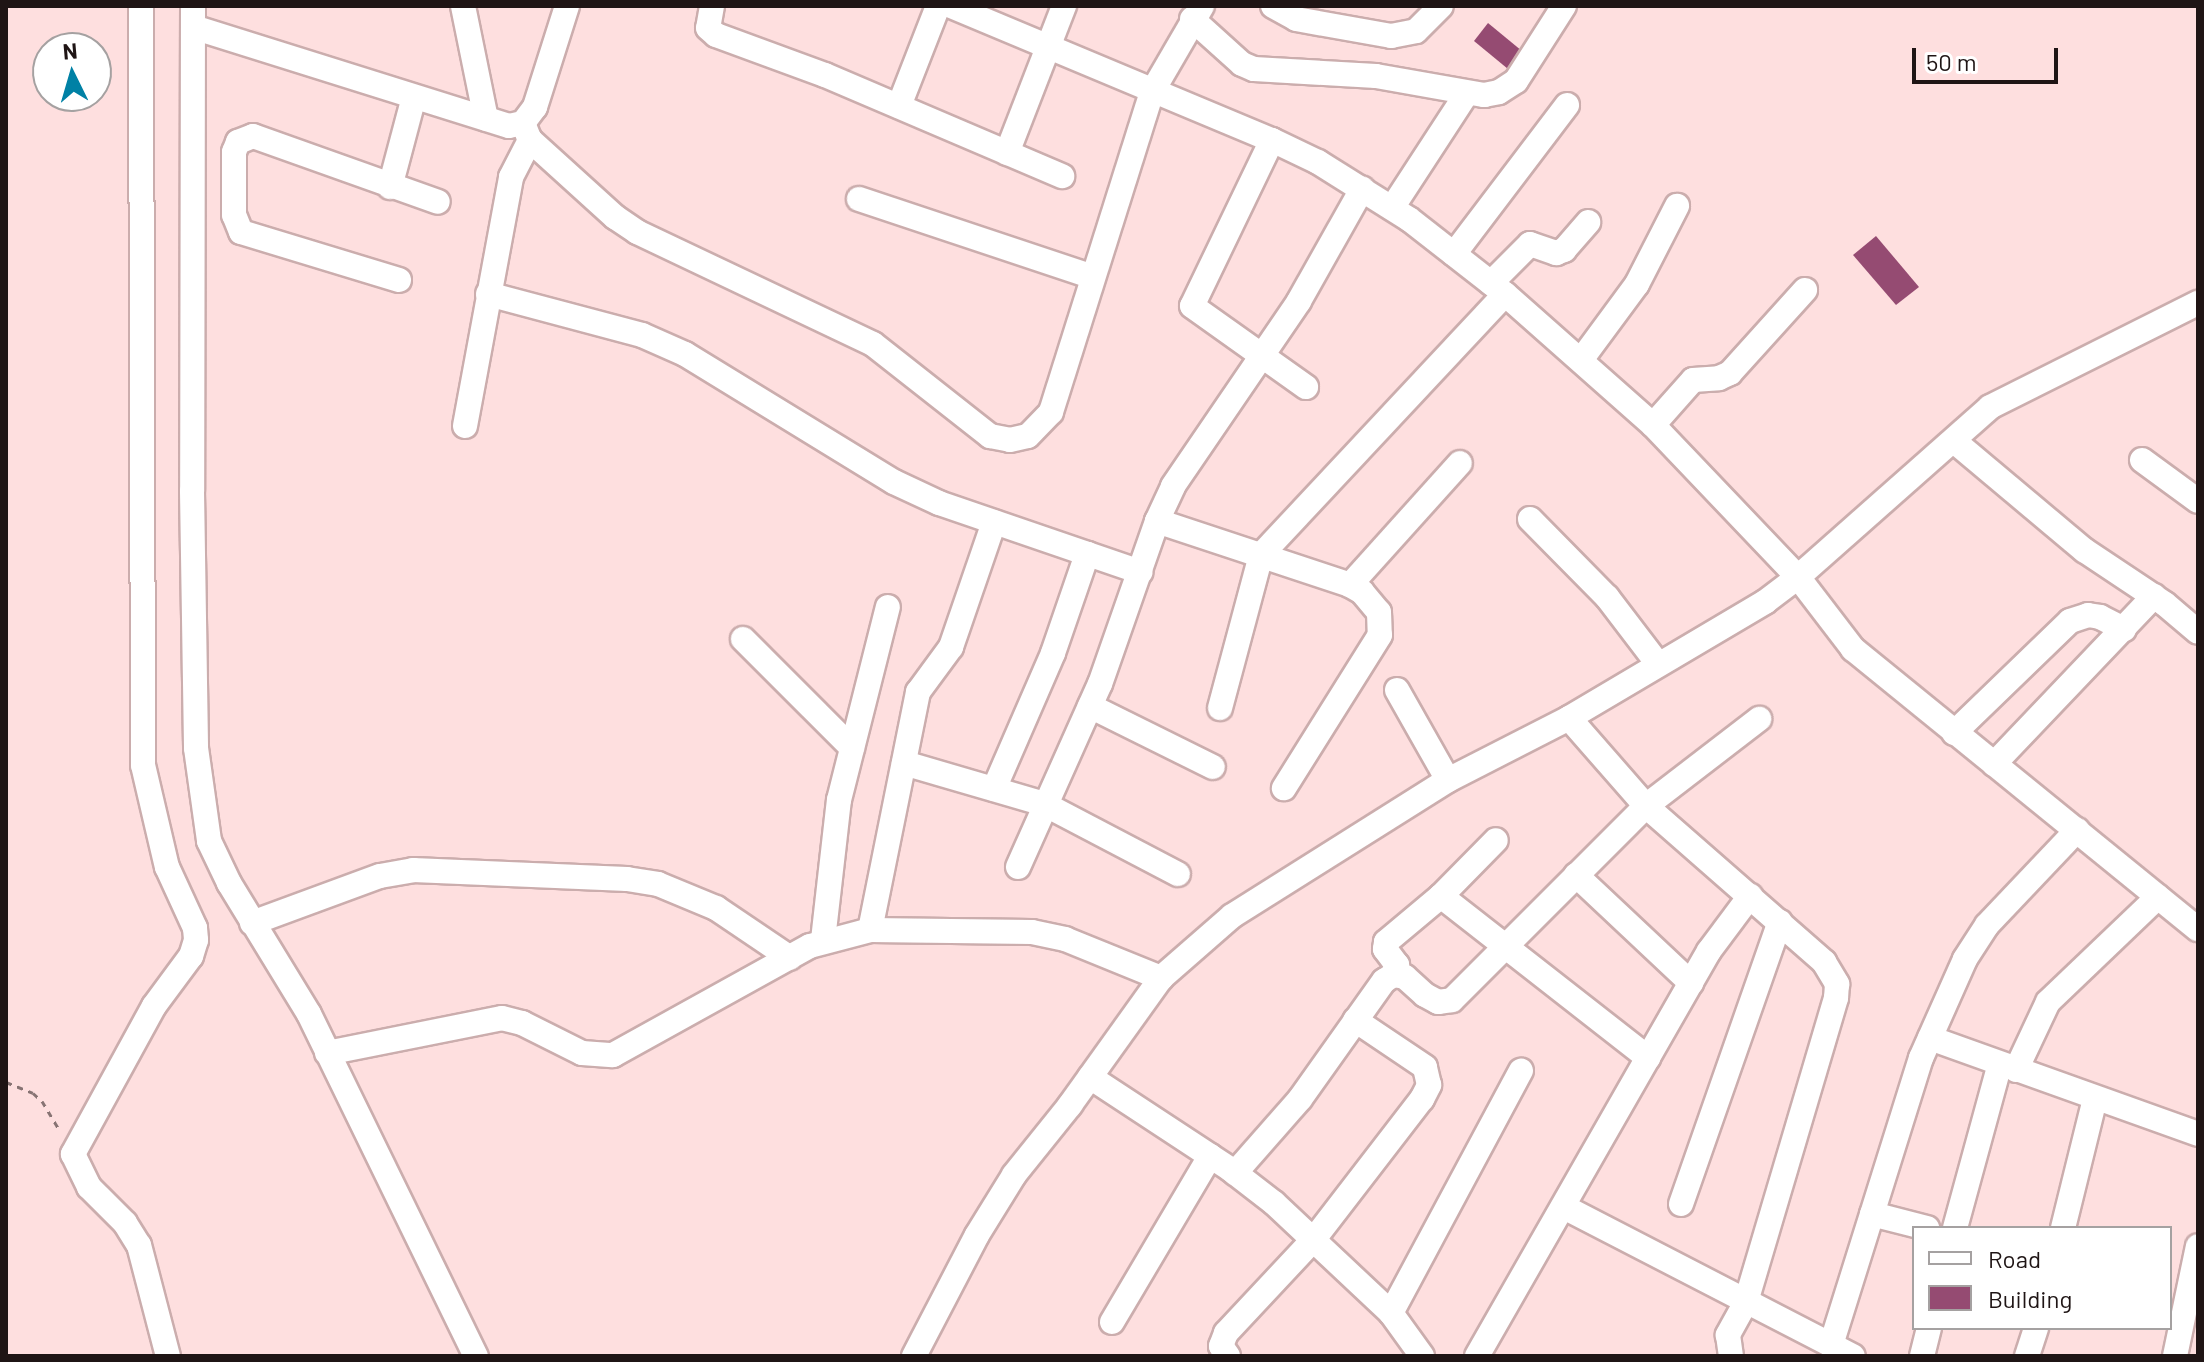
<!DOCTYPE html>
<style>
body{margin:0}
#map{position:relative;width:2204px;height:1362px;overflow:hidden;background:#fedfdf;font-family:Barlow,sans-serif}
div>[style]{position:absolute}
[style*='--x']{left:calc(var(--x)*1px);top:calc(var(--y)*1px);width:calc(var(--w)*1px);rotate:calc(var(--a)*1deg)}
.building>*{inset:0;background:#954b72}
.path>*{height:3px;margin-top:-1.5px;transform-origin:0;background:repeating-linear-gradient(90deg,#877373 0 6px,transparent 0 12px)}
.roads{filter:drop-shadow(2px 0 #cbadad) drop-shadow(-2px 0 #cbadad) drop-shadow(0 2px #cbadad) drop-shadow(0 -2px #cbadad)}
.minor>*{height:24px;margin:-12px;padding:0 12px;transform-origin:12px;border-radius:12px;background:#fff}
span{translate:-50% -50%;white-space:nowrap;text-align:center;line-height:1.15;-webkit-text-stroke:8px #fff;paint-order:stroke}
.frame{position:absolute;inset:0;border:8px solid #1f1515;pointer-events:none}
.legend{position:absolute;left:1912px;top:1226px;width:260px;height:104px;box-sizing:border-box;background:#fff;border:2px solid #a5a1a1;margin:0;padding:10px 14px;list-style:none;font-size:24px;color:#1f1515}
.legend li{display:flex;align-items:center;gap:16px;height:40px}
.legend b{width:40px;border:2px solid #a5a1a1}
.north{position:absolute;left:32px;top:32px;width:80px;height:80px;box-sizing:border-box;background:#fff;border:2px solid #a5a1a1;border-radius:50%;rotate:355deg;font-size:22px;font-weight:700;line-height:32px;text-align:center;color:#1f1515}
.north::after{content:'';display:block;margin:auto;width:28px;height:36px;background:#0081a5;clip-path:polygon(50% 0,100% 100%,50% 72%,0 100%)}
.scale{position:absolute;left:1912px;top:48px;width:146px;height:36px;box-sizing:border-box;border:4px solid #1f1515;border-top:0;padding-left:10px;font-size:24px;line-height:28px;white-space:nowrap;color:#1f1515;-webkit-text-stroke:6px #fff;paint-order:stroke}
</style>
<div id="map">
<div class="building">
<i style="clip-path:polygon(1488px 23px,1522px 51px,1508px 69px,1474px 41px)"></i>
<i style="clip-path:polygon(1876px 236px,1919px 287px,1896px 305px,1853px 255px)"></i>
</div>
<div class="path">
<i style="--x:6;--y:1082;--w:29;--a:22"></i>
<i style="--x:33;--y:1093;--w:12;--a:42"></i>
<i style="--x:42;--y:1101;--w:35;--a:59"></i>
</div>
<div class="roads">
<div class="minor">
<i style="--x:141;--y:6;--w:759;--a:89.85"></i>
<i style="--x:143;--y:765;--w:105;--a:76.8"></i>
<i style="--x:167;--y:867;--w:67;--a:65.3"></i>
<i style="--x:195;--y:928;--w:12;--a:85"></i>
<i style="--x:196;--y:940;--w:17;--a:107"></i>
<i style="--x:191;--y:956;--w:62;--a:126.5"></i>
<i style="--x:154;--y:1006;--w:169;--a:118.7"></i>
<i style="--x:73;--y:1154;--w:37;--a:64"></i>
<i style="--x:89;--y:1187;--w:51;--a:45"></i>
<i style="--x:125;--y:1223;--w:26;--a:58"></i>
<i style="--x:139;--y:1245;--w:115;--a:75.4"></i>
<i style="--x:193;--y:6;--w:485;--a:90.1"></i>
<i style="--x:192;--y:491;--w:257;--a:89.1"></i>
<i style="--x:196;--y:748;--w:94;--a:82"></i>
<i style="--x:209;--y:841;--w:47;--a:64.5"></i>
<i style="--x:229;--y:883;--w:153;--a:58.6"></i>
<i style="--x:309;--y:1014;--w:381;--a:64"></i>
<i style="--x:463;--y:6;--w:115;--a:78.5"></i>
<i style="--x:712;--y:6;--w:22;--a:100"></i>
<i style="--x:708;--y:28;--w:11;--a:41"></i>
<i style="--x:716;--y:35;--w:116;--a:20.2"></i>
<i style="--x:825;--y:75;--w:258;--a:23.1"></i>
<i style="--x:951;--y:6;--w:348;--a:22.7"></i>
<i style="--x:1272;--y:140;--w:51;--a:25.6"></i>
<i style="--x:1318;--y:162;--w:107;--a:32.1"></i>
<i style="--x:1409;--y:219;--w:122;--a:38"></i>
<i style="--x:1505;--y:294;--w:198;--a:41.5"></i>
<i style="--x:1653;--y:425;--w:210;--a:46.4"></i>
<i style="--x:1798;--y:577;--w:91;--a:52.6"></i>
<i style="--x:1853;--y:649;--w:444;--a:39.1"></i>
<i style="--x:1273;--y:6;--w:26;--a:29"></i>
<i style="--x:1296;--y:19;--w:97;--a:10.1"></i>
<i style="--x:1391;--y:36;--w:25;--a:-11"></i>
<i style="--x:1416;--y:31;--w:35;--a:-45"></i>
<i style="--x:1192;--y:19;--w:67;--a:42"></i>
<i style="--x:1242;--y:64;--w:13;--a:23"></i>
<i style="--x:1254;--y:69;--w:122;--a:3.3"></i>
<i style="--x:1376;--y:76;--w:110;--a:10"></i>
<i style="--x:1484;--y:95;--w:15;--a:-11"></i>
<i style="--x:1499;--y:92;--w:20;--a:-33"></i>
<i style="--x:1516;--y:81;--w:89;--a:-57.4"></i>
<i style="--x:193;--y:27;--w:331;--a:17.4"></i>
<i style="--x:509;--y:126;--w:14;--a:-12"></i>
<i style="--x:523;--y:123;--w:20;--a:-53"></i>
<i style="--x:535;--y:107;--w:106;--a:-72.4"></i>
<i style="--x:899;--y:106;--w:107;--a:-68.7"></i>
<i style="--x:523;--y:123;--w:18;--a:68"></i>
<i style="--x:530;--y:140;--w:115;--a:42.2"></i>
<i style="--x:615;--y:217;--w:27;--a:34"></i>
<i style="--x:637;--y:232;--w:261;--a:25.4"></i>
<i style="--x:873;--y:344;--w:149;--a:38.2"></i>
<i style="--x:990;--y:436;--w:20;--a:11"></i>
<i style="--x:1010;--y:440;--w:18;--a:-13"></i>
<i style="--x:1028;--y:436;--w:33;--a:-46"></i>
<i style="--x:1051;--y:412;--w:336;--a:-72.5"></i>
<i style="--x:1152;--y:92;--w:99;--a:-59.8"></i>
<i style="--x:1272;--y:140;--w:184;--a:115.7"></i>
<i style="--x:1192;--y:306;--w:140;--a:35.4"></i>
<i style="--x:1007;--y:153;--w:158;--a:-68.8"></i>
<i style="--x:390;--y:187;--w:93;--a:-75.1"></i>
<i style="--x:859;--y:199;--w:244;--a:18.4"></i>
<i style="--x:1392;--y:208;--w:137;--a:-56.9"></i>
<i style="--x:1454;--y:254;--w:187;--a:-52.8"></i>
<i style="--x:399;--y:280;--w:165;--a:-163.1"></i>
<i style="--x:241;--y:232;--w:18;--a:-112"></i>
<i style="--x:234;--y:215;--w:63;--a:-90"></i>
<i style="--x:234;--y:152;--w:11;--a:-68"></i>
<i style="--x:238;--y:142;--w:16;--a:-22"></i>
<i style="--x:253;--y:136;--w:196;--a:19.6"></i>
<i style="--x:1491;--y:283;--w:55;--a:-45"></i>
<i style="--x:1530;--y:244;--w:28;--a:19"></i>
<i style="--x:1556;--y:253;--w:9;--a:-21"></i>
<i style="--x:1564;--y:250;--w:37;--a:-49"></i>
<i style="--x:488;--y:294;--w:159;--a:14.9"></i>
<i style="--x:642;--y:335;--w:47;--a:23.8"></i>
<i style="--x:685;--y:354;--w:245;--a:31.5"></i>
<i style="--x:894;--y:482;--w:50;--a:25"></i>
<i style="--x:939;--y:503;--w:213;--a:18.9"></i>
<i style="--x:1581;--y:360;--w:94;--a:-53.6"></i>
<i style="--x:1637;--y:284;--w:88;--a:-62.9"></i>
<i style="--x:1653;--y:425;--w:60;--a:-48.4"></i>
<i style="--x:1693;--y:380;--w:26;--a:-4"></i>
<i style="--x:1719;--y:378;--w:12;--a:-24"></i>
<i style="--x:1730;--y:373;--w:112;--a:-47.9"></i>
<i style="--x:465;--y:426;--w:253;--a:-79.5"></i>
<i style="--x:511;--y:177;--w:42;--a:-62.8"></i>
<i style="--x:1954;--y:441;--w:170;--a:40"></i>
<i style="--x:2084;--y:550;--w:97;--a:33.7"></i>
<i style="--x:2165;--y:604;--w:43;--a:40.3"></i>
<i style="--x:2142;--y:460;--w:69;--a:36.2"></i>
<i style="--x:1530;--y:519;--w:110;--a:45.4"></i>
<i style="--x:1607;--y:597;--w:84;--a:52.7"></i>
<i style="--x:1157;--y:521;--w:203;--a:18.3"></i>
<i style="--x:1350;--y:585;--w:14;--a:30"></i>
<i style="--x:1362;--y:592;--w:26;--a:50"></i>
<i style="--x:1379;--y:612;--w:23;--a:88"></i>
<i style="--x:1380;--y:635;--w:181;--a:122.1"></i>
<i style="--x:1350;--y:585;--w:164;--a:-48"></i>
<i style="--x:743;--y:639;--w:154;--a:45"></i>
<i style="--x:1397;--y:690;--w:103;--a:60.5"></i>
<i style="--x:1090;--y:706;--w:137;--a:26.4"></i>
<i style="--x:1220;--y:708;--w:158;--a:-75"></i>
<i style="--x:1261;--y:555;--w:357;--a:-46.9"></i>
<i style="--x:1569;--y:718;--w:117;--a:48.8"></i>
<i style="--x:1646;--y:806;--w:237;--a:41.2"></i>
<i style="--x:1824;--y:962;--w:26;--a:59"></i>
<i style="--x:1837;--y:984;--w:14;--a:94"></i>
<i style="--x:1836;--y:998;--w:317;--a:106.5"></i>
<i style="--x:1746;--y:1302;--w:38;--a:119"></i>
<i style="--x:1728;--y:1335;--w:21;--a:82"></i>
<i style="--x:1954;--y:733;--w:161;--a:-44"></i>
<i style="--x:2070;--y:621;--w:19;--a:-18"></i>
<i style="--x:2088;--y:615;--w:12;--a:9"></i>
<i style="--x:2100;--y:617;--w:27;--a:27"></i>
<i style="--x:904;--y:763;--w:146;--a:16.3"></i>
<i style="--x:1044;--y:804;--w:151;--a:27.6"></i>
<i style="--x:1994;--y:764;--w:232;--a:-46.4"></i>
<i style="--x:994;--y:789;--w:148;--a:-66.5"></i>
<i style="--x:1053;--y:653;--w:105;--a:-71"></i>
<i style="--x:1018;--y:867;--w:201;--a:-65.9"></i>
<i style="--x:1100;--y:684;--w:173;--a:-70.7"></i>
<i style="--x:1157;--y:521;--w:38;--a:-65"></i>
<i style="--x:1173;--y:486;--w:224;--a:-55.7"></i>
<i style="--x:1299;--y:301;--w:129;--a:-60.6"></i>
<i style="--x:1576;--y:875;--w:158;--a:43.2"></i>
<i style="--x:1441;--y:896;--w:263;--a:38"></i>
<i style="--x:252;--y:923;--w:136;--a:-20.2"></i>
<i style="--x:380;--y:876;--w:34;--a:-10"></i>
<i style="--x:413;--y:870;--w:214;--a:2.4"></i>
<i style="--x:627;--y:879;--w:31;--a:9"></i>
<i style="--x:658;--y:884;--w:63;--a:22.5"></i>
<i style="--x:716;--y:908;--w:89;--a:34"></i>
<i style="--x:870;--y:930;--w:243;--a:-78.6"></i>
<i style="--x:918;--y:692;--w:56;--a:-53.7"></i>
<i style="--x:951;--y:647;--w:132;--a:-71"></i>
<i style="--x:823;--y:940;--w:141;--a:-83.5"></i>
<i style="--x:839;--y:800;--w:199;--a:-75.8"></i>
<i style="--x:1393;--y:975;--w:11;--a:-68"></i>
<i style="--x:1397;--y:965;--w:20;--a:-127"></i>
<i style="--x:1385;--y:949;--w:7;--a:-82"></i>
<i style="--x:1386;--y:942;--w:72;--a:-39.9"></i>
<i style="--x:1441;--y:896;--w:78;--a:-45.5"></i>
<i style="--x:1930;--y:1038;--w:285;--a:19.7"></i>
<i style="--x:327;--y:1053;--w:178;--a:-11.3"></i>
<i style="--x:502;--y:1018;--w:21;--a:14"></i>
<i style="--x:522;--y:1023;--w:67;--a:26.6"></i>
<i style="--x:582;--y:1053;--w:31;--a:4"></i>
<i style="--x:613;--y:1055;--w:225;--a:-29"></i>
<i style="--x:810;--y:946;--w:62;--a:-14.9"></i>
<i style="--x:870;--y:930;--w:162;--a:0.7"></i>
<i style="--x:1032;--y:932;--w:34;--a:12"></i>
<i style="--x:1065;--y:939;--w:104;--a:22.1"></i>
<i style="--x:2016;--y:1070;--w:75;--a:-64.8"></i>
<i style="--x:2048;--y:1002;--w:152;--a:-43.7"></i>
<i style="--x:1090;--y:1077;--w:168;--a:33.3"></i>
<i style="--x:1230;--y:1169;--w:56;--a:37.7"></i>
<i style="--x:1274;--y:1203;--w:161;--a:43.2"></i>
<i style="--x:1391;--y:1313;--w:53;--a:54.2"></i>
<i style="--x:1235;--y:1173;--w:98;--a:-48.7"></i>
<i style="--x:1300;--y:1099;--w:145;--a:-54.6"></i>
<i style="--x:1384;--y:981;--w:11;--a:-34"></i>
<i style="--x:1393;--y:975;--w:12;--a:9"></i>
<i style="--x:1405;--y:977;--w:27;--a:42"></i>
<i style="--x:1425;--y:995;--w:15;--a:28"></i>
<i style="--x:1438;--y:1002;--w:14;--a:-8"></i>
<i style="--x:1452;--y:1000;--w:274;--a:-45"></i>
<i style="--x:1646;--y:806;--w:143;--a:-37.6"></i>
<i style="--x:1681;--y:1204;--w:299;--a:-70.7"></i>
<i style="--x:1564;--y:1207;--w:325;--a:27.3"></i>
<i style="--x:1872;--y:1214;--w:57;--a:14.3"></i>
<i style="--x:1955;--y:1228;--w:170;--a:-74.7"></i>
<i style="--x:2063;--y:1228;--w:133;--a:-76.1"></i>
<i style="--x:1391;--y:1313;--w:275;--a:-61.8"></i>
<i style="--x:1112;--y:1322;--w:193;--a:-59.4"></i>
<i style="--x:1831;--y:1345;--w:301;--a:-72.6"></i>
<i style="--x:1921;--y:1058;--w:108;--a:-66"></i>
<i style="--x:1965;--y:959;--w:40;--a:-57.1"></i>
<i style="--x:1987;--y:925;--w:131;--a:-46.5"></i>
<i style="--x:914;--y:1356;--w:136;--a:-62.5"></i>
<i style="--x:977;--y:1235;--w:70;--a:-58.3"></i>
<i style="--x:1014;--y:1175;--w:90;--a:-51.3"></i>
<i style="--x:1070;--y:1105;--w:156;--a:-54.4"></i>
<i style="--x:1161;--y:978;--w:94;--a:-41.1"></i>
<i style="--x:1232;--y:916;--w:255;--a:-32.2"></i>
<i style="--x:1448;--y:780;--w:136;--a:-27.1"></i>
<i style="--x:1569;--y:718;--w:228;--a:-30.6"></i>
<i style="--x:1765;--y:602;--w:41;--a:-37.1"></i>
<i style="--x:1798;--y:577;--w:256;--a:-41.5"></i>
<i style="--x:1990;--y:407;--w:233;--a:-26.6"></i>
<i style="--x:1228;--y:1356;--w:12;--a:-125"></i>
<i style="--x:1221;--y:1346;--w:14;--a:-69"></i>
<i style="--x:1226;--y:1333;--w:129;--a:-46.9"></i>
<i style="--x:1314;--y:1239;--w:177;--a:-52.4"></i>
<i style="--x:1422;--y:1099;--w:16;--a:-63"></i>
<i style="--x:1429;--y:1085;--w:18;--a:-103"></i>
<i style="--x:1425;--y:1067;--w:84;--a:-146.1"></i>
<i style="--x:1477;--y:1356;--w:467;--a:-60.2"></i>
<i style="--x:1709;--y:951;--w:69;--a:-53.3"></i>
<i style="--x:1922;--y:1356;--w:29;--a:-76"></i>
<i style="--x:2027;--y:1356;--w:29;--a:-72"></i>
<i style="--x:2175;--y:1356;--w:112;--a:-78.2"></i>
</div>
</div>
<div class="frame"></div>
<ul class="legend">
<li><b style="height:10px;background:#fff"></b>Road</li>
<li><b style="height:22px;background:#954b72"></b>Building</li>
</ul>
<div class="north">N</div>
<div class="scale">50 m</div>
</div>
